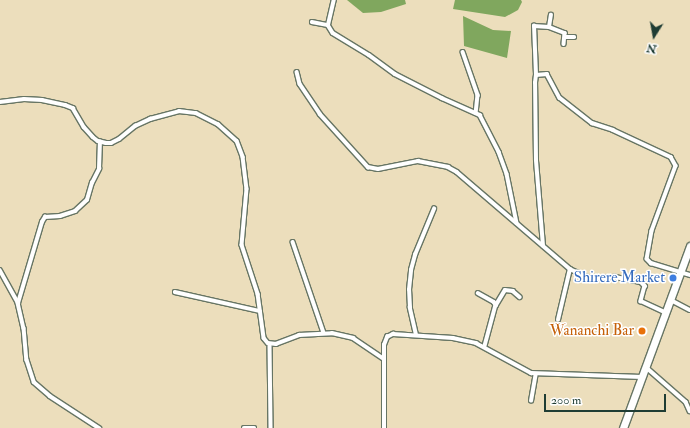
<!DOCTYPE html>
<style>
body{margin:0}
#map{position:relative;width:690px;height:428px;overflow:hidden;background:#ecdebc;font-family:"IM FELL Double Pica",serif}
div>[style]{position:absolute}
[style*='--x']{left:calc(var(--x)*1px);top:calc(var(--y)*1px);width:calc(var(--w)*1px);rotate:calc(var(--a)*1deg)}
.forest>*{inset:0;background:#80a75e}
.roads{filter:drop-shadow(1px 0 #677564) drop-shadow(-1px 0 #677564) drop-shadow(0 1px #677564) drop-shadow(0 -1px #677564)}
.street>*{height:3.5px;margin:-1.75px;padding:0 1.75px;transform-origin:1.75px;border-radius:1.75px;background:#fff}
.highway>*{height:7px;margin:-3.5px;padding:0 3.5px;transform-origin:3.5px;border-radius:3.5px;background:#fff}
.dots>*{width:11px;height:11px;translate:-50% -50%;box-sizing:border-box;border:2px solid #fff;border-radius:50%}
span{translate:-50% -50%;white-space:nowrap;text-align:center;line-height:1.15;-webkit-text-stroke:3px #fff;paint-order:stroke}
.shop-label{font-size:15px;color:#366cbe}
.right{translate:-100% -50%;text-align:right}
.food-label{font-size:15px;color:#c56008}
.north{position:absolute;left:634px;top:16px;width:40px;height:40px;-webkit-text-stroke:3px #fff;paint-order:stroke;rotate:191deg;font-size:11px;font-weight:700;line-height:16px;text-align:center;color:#1f3d34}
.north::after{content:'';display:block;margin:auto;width:14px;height:18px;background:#1f3d34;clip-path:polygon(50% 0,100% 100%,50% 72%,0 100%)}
.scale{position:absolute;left:544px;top:394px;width:122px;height:18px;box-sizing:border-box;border:2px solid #1f3d34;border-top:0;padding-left:5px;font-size:12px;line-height:14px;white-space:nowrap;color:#1f3d34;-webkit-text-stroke:3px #fff;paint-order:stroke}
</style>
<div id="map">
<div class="forest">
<i style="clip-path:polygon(347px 0,405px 0,406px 4px,381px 12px,363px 13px)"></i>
<i style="clip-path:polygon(455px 0,521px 0,522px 2px,518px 10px,505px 17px,453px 9px)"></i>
<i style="clip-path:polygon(463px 16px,493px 30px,511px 31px,507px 58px,464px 46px)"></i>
</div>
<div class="roads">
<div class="street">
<i style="--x:312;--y:22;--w:16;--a:11"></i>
<i style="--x:328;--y:25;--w:9;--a:58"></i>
<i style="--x:333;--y:33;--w:42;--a:31.4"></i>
<i style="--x:369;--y:55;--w:32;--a:36"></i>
<i style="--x:395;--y:74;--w:53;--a:27.1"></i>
<i style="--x:442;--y:98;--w:42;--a:24.1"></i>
<i style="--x:480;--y:115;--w:42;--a:62.8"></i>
<i style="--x:499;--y:152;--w:23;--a:70"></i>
<i style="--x:507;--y:174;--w:50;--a:78.5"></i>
<i style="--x:328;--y:25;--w:26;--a:-77"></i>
<i style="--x:549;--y:27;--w:12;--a:-81"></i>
<i style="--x:565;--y:37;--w:9;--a:0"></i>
<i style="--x:463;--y:52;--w:46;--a:70.8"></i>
<i style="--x:478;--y:95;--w:18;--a:96"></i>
<i style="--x:297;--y:72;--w:12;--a:76"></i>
<i style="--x:300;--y:84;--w:36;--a:56"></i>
<i style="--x:320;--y:114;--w:72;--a:47.8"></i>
<i style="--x:368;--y:167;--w:10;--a:11"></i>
<i style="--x:378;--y:169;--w:41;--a:-11.3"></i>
<i style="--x:418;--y:161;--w:31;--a:11"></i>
<i style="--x:448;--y:167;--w:10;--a:29"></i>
<i style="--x:457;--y:172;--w:149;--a:40.6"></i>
<i style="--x:570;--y:269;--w:23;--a:25"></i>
<i style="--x:591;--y:279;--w:24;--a:-5"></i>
<i style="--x:615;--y:277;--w:26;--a:11"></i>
<i style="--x:641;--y:282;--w:6;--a:45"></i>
<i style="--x:645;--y:286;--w:16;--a:105"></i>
<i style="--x:641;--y:301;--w:26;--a:25"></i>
<i style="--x:536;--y:75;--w:49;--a:-92.3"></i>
<i style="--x:534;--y:26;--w:15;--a:4"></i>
<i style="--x:549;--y:27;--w:17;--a:21"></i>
<i style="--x:565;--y:33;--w:11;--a:95"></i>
<i style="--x:0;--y:102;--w:24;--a:-7"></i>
<i style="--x:24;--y:99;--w:18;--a:3"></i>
<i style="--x:42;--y:100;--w:24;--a:12"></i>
<i style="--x:65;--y:105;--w:9;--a:21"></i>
<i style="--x:73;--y:108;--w:22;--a:60"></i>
<i style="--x:84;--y:127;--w:13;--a:48"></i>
<i style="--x:93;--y:137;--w:6;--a:39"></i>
<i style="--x:98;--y:141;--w:8;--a:14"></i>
<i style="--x:106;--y:143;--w:5;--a:0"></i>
<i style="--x:111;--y:143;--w:9;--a:-27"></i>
<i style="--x:119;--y:139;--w:21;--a:-39"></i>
<i style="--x:135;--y:126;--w:17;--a:-25"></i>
<i style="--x:150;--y:119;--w:30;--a:-15"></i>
<i style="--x:179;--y:111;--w:17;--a:7"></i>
<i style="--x:196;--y:113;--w:25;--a:27"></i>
<i style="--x:218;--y:124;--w:25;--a:42"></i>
<i style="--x:237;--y:141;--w:17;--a:69"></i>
<i style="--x:243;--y:157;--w:32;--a:83"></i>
<i style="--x:247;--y:189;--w:56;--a:95.1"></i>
<i style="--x:242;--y:245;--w:52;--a:71.9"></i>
<i style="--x:258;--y:294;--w:44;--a:82.2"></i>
<i style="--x:264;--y:338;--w:6;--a:51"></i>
<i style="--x:268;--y:343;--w:8;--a:7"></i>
<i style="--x:276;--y:344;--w:25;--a:-21"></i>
<i style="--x:299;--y:335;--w:33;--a:-3"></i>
<i style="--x:332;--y:333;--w:22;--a:13"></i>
<i style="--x:353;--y:338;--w:37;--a:34"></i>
<i style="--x:293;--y:242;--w:96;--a:71.2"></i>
<i style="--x:543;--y:246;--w:86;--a:-94.7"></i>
<i style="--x:536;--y:160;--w:77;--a:-90.7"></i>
<i style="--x:535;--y:83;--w:8;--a:-83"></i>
<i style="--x:536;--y:75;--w:11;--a:-5"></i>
<i style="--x:547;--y:74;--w:27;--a:62"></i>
<i style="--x:560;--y:98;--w:41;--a:38"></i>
<i style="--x:592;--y:123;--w:22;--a:18"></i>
<i style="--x:613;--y:130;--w:64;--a:25"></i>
<i style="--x:671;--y:157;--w:10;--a:61"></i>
<i style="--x:676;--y:166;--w:69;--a:110.3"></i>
<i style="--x:652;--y:231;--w:28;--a:100"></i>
<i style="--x:647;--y:259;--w:6;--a:45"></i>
<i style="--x:651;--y:263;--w:41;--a:17.1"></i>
<i style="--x:0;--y:270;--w:38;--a:61"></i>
<i style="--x:18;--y:303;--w:26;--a:77"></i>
<i style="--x:24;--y:328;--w:32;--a:85"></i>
<i style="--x:27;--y:360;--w:23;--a:72"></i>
<i style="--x:34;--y:382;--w:21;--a:41"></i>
<i style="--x:50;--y:396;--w:59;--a:33.1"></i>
<i style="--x:175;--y:292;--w:87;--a:12.6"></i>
<i style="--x:478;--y:293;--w:18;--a:29"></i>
<i style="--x:494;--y:302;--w:4;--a:56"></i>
<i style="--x:496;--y:305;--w:42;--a:105"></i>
<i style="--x:671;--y:300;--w:21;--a:28"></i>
<i style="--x:18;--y:303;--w:84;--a:-73.5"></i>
<i style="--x:42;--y:222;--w:6;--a:-59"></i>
<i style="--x:45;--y:217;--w:15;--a:-4"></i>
<i style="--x:60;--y:216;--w:16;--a:-18"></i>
<i style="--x:75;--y:211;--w:16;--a:-43"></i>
<i style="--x:87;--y:200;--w:18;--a:-74"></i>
<i style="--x:92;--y:183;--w:16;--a:-63"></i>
<i style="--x:99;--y:169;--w:27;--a:-88"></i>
<i style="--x:496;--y:305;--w:17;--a:-59"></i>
<i style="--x:505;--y:290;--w:8;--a:7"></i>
<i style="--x:513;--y:291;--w:9;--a:41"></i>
<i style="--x:558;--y:320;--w:52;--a:-76.8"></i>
<i style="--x:416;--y:335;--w:28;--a:-103"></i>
<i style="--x:410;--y:308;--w:18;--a:-93"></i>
<i style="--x:409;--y:290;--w:20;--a:-84"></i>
<i style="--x:411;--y:270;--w:16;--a:-75"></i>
<i style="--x:415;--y:255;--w:50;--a:-67.6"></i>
<i style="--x:270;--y:344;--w:84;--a:89.3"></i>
<i style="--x:646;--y:367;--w:53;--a:41.2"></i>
<i style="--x:686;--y:402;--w:10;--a:66"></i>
<i style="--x:531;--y:401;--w:27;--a:-80"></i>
<i style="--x:244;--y:428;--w:10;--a:0"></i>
<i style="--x:384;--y:428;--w:83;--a:-90"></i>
<i style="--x:384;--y:345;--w:9;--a:-69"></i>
<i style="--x:387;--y:337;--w:7;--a:-27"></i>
<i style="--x:393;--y:334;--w:60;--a:3.8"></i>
<i style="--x:453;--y:338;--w:24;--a:12"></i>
<i style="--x:476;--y:343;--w:63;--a:28.6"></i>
<i style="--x:531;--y:373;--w:111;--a:2.1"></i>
</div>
<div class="highway">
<i style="--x:623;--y:428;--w:194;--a:-69.8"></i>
</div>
</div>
<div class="dots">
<i style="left:673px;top:278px;background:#3f7fe0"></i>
<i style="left:642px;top:331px;background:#e8710a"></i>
</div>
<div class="shop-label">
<span class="right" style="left:665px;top:278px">Shirere Market</span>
</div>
<div class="food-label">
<span class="right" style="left:634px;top:331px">Wananchi Bar</span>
</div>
<div class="north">N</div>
<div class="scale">200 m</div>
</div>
